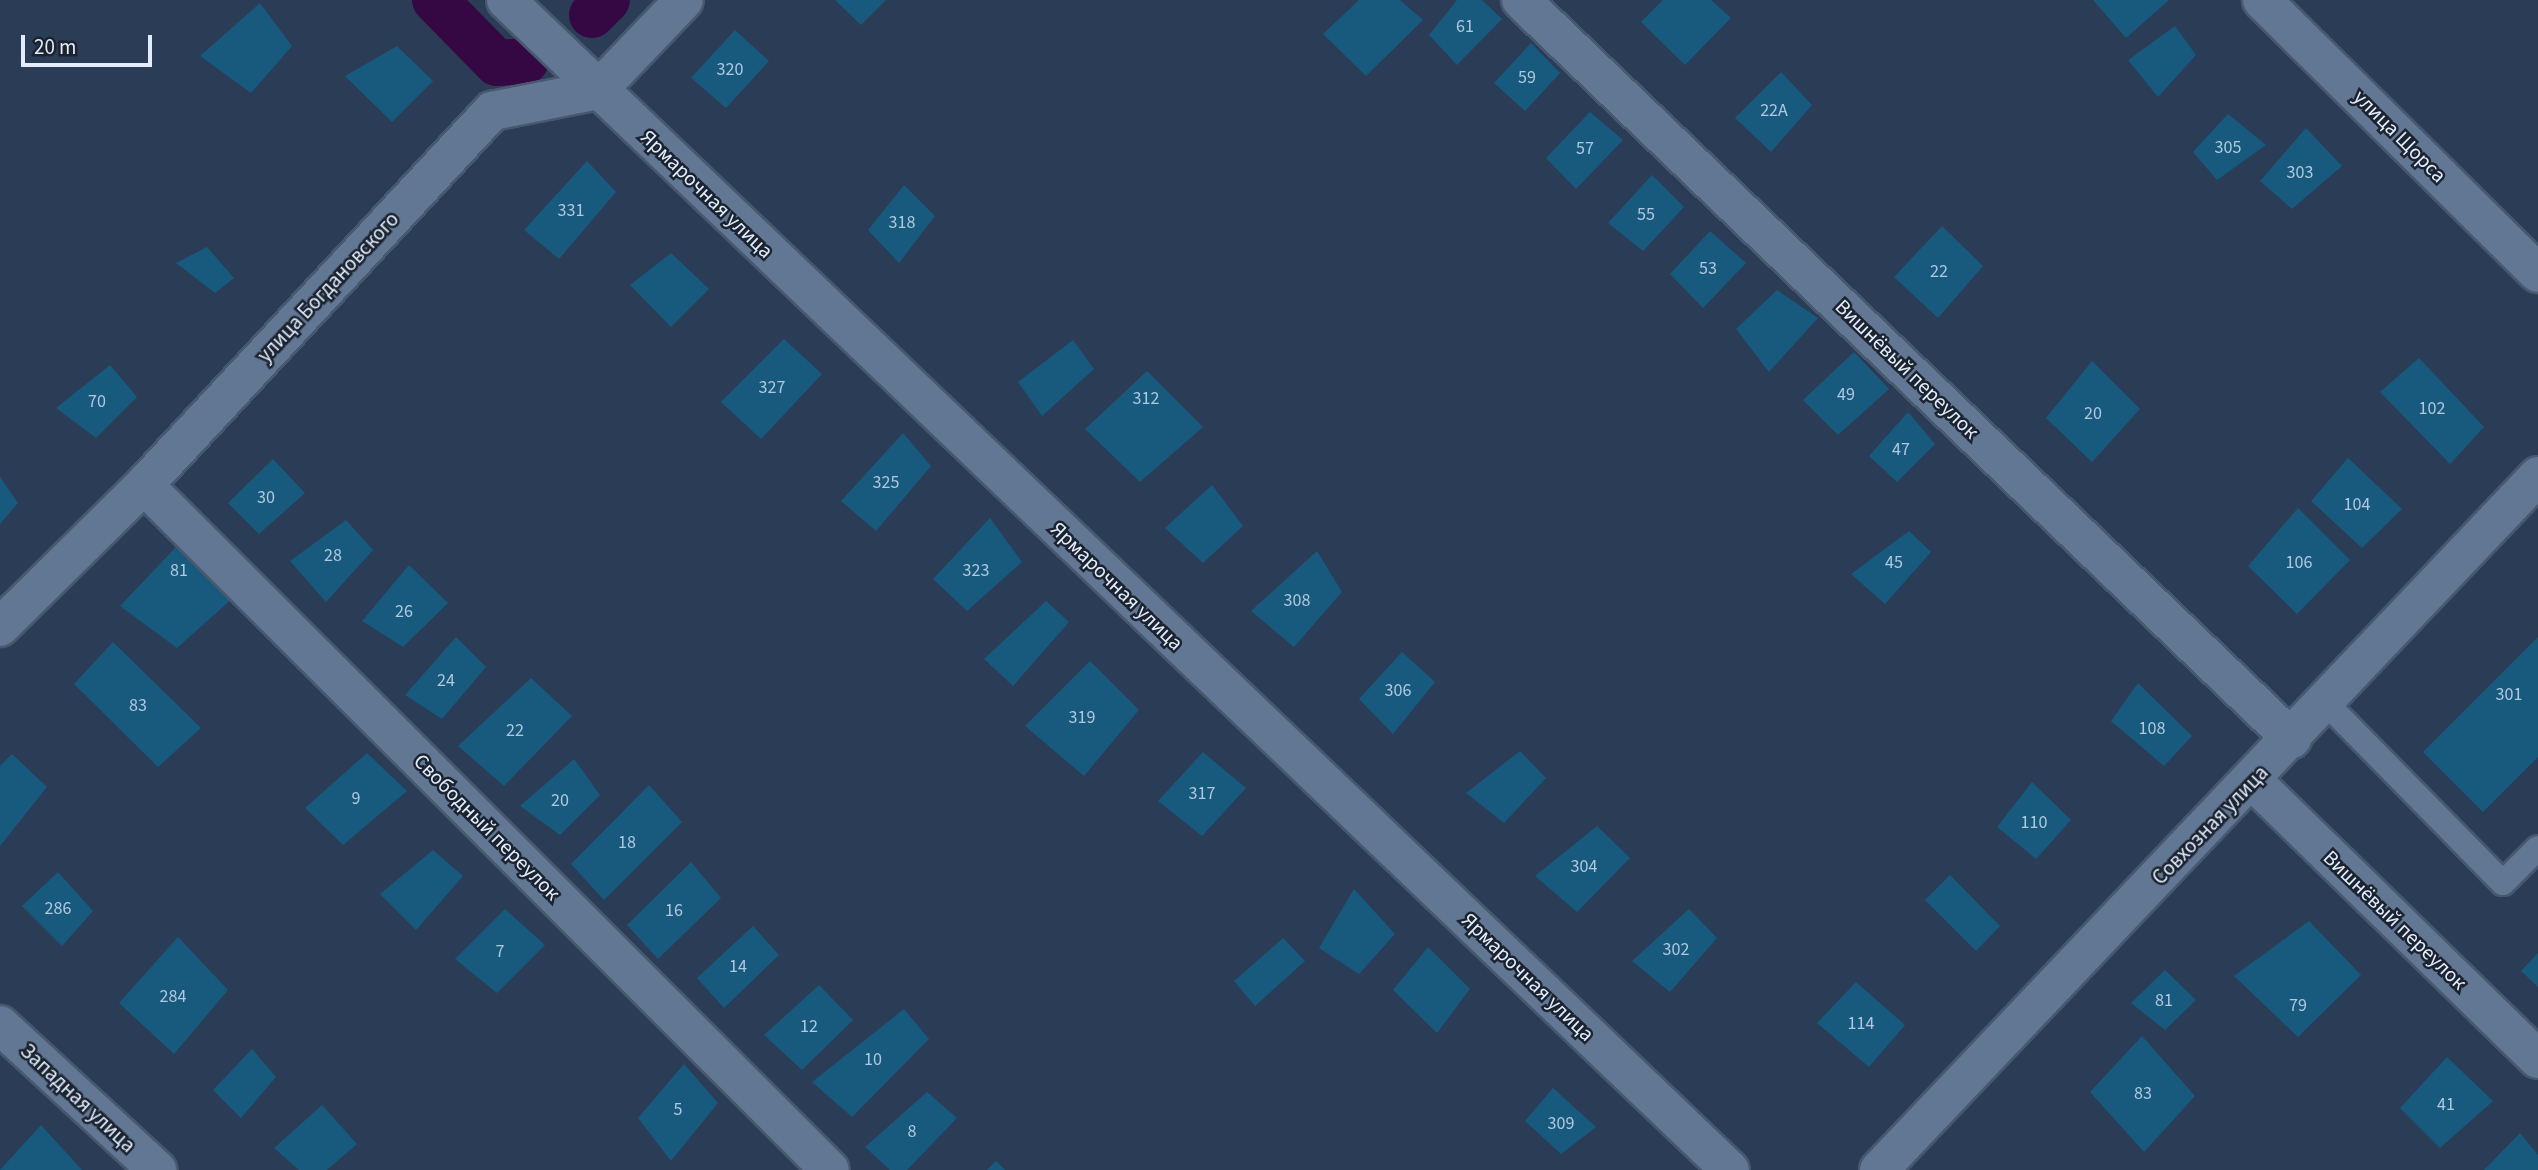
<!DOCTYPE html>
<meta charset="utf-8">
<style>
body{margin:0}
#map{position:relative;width:2538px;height:1170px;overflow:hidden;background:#2a3c56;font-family:"Source Sans 3",sans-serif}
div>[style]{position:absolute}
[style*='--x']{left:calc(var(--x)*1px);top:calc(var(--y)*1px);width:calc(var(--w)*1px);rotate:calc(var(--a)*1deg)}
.canal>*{height:46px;margin:-23px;padding:0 23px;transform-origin:23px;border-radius:23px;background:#360843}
.building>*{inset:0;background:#185a7e}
.roads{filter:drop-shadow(2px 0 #48586e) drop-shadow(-2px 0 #48586e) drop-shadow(0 2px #48586e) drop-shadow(0 -2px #48586e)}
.service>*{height:24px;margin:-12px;padding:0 12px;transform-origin:12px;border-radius:12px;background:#627794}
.minor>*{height:38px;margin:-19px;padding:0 19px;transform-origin:19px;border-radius:19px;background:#627794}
.tertiary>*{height:38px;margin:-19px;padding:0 19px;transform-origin:19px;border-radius:19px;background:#627794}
span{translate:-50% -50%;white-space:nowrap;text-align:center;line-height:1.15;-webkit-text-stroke:5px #1b232f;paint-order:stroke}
.number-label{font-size:18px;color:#afc8de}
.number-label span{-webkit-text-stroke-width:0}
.street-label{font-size:21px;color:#e1edfe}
.scale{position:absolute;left:21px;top:35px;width:131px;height:32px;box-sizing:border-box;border:4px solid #e1edfe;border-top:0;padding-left:9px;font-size:21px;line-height:24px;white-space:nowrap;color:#e1edfe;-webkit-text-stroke:5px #1b232f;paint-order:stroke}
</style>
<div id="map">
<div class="canal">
<i style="--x:435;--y:0;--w:88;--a:45.5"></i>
<i style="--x:497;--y:63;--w:29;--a:-4"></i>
<i style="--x:592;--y:15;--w:21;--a:-45"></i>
</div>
<div class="building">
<i style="clip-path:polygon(835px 0,886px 0,861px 25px)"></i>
<i style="clip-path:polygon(1359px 0,1400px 0,1423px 20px,1366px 76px,1323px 34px)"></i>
<i style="clip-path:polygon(1457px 0,1482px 0,1502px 19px,1457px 65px,1429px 35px)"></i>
<i style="clip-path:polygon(1663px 0,1711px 0,1731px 18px,1685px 65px,1641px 22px)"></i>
<i style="clip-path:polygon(2093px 0,2169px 0,2126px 38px)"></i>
<i style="clip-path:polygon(260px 3px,292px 46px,251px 93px,200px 56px)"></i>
<i style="clip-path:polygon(2175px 26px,2196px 55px,2158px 97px,2128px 60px)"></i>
<i style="clip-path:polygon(735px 30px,769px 61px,726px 108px,691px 78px)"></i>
<i style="clip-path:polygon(1531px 43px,1560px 73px,1525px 111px,1494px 83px)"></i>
<i style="clip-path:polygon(397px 46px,433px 81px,392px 122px,345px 76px)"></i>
<i style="clip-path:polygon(1781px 72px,1812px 105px,1771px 152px,1735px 118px)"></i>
<i style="clip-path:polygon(1590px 112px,1623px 140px,1576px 189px,1546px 158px)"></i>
<i style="clip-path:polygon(2228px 114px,2266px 145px,2217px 180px,2193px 152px)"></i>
<i style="clip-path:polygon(2306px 128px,2342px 166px,2292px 209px,2260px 181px)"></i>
<i style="clip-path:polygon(587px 161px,616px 192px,559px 259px,524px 230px)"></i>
<i style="clip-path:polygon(1652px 175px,1684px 207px,1643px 251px,1608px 223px)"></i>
<i style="clip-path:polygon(904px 185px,935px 216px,899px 263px,868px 230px)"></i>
<i style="clip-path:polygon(1942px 226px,1983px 266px,1938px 318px,1894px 277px)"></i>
<i style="clip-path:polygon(1710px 231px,1746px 263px,1703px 308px,1670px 274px)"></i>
<i style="clip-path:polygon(207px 247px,234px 278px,215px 293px,176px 263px)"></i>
<i style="clip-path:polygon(671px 253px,709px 289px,671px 327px,630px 285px)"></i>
<i style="clip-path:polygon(1777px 290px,1818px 318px,1769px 372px,1736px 329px)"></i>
<i style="clip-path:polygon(784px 339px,822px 374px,761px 439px,721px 402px)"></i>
<i style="clip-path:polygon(1073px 340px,1094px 369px,1042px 416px,1018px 382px)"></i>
<i style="clip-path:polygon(1854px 352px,1889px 389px,1838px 435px,1803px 400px)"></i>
<i style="clip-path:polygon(2419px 358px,2484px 427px,2450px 464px,2380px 392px)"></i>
<i style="clip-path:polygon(2092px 361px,2140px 409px,2092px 462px,2046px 418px)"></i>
<i style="clip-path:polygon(110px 365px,137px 397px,96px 438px,56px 408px)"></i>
<i style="clip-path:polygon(1147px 371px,1203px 427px,1140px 482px,1085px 429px)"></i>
<i style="clip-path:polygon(1908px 412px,1935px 444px,1897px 482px,1869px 456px)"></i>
<i style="clip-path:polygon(903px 433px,931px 466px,876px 531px,841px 501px)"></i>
<i style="clip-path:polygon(2348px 458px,2402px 509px,2362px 548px,2311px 501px)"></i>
<i style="clip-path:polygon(273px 459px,305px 493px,259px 534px,228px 503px)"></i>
<i style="clip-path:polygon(0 477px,18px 503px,0 524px)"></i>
<i style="clip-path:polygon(1212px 485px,1243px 526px,1203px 563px,1165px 528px)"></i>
<i style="clip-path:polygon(2298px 508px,2350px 560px,2297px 614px,2248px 566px)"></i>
<i style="clip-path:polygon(990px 518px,1022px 562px,967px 611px,933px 579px)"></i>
<i style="clip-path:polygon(346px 520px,373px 550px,326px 602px,290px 561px)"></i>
<i style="clip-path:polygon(1909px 531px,1931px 552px,1885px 604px,1851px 574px)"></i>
<i style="clip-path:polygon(177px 546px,234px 597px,177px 648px,120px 606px)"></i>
<i style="clip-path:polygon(1317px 551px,1342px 592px,1294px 647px,1251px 611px)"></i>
<i style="clip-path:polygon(409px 565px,448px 603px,403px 647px,362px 621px)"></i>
<i style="clip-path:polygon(1046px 601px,1069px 622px,1013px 686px,984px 659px)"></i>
<i style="clip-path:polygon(456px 637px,486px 667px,442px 719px,405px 695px)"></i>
<i style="clip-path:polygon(2538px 637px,2538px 757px,2483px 812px,2423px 752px)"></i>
<i style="clip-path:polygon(113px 642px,201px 728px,158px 767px,74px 684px)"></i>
<i style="clip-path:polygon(1402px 652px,1435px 682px,1393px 734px,1359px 699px)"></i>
<i style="clip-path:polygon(1090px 661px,1139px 710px,1084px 776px,1025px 726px)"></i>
<i style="clip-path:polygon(531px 678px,572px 716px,504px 786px,458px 746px)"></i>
<i style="clip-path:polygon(2138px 683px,2192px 736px,2164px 766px,2111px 721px)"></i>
<i style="clip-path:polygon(1520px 751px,1546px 778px,1504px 823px,1466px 793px)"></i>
<i style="clip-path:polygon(1203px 752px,1246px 788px,1202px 836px,1158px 801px)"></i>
<i style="clip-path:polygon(367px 753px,407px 791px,343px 845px,305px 808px)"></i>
<i style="clip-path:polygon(12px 754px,47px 787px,0 846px,0 766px)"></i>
<i style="clip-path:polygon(574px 759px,600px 795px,560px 835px,520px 806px)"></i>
<i style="clip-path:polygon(2032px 782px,2071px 820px,2036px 859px,1997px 827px)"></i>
<i style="clip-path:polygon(649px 785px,682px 822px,604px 900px,571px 864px)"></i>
<i style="clip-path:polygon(1597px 826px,1630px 858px,1577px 912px,1535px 876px)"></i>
<i style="clip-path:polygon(433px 850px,463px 876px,416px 930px,380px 894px)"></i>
<i style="clip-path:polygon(691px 862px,721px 898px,658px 959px,627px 925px)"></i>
<i style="clip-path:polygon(58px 872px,93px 911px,62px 946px,22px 906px)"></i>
<i style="clip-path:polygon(1950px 875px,2000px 926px,1976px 951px,1925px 900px)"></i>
<i style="clip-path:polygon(1354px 889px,1395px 934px,1359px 974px,1319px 948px)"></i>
<i style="clip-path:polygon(505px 909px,545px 945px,497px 993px,455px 959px)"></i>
<i style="clip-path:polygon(1689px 909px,1717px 938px,1670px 992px,1632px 961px)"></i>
<i style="clip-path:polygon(2309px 921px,2361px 975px,2298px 1037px,2234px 976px)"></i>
<i style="clip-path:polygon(753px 926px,779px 955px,724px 1008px,697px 978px)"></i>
<i style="clip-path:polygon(178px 937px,228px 990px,174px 1054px,119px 1003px)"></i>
<i style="clip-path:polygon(1283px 938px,1305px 961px,1255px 1006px,1234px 981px)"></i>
<i style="clip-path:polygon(1428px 947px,1470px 989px,1437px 1033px,1393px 990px)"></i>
<i style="clip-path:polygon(2538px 953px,2538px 987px,2521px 971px)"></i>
<i style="clip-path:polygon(2165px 970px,2196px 1000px,2165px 1030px,2131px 1003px)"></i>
<i style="clip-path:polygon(1856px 982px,1905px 1025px,1869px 1067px,1817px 1023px)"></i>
<i style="clip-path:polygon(819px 985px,853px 1020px,802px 1070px,764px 1035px)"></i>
<i style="clip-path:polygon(904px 1009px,929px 1039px,852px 1117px,812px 1082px)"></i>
<i style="clip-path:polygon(2142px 1036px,2195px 1096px,2144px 1152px,2090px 1092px)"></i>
<i style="clip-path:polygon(252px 1049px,276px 1077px,241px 1118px,213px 1090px)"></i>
<i style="clip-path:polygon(2447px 1057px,2493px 1101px,2440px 1148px,2400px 1108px)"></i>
<i style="clip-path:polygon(684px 1064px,718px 1103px,671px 1161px,638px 1118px)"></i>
<i style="clip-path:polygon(1553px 1088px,1596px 1127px,1561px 1154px,1525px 1121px)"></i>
<i style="clip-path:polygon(927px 1092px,957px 1118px,907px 1170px,890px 1170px,865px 1147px)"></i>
<i style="clip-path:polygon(322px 1105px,357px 1144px,327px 1170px,299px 1170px,274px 1148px)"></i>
<i style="clip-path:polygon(41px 1125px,82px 1170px,0 1170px)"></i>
<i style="clip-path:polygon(2520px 1133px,2538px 1155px,2538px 1170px,2484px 1170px)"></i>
<i style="clip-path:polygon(996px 1161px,1005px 1170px,987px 1170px)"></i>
</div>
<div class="roads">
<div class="service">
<i style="--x:2326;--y:703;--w:252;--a:45.5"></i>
<i style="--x:2503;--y:883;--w:49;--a:-45"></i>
</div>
<div class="minor">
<i style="--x:506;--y:0;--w:1693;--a:43.71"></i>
<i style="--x:1521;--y:0;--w:1068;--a:43.79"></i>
<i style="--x:144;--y:485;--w:969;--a:44.96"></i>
<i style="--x:0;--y:627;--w:202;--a:-44.6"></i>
<i style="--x:144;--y:485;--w:511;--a:-47.06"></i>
<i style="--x:492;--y:111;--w:108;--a:-11.2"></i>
<i style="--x:598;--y:90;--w:124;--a:-46.3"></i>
<i style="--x:2253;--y:781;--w:398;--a:44.3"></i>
<i style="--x:0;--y:1025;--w:214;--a:42.7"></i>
<i style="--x:1879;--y:1170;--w:957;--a:-46.48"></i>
</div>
<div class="tertiary">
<i style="--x:2262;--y:0;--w:388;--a:44.7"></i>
</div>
</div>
<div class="number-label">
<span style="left:1465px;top:27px">61</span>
<span style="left:730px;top:70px">320</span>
<span style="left:1527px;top:78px">59</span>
<span style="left:1774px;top:111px">22А</span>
<span style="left:2228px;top:148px">305</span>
<span style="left:1585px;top:149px">57</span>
<span style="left:2300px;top:173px">303</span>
<span style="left:571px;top:211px">331</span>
<span style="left:1646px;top:215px">55</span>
<span style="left:902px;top:223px">318</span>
<span style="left:1708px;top:269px">53</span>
<span style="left:1939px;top:272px">22</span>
<span style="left:772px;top:388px">327</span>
<span style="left:1846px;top:395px">49</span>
<span style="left:1146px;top:399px">312</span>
<span style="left:97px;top:402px">70</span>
<span style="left:2432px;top:409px">102</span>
<span style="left:2093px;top:414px">20</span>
<span style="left:1901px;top:450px">47</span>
<span style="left:886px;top:483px">325</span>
<span style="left:266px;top:498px">30</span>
<span style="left:2357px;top:505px">104</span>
<span style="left:333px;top:556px">28</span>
<span style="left:1894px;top:563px">45</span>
<span style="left:2299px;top:563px">106</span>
<span style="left:179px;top:571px">81</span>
<span style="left:976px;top:571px">323</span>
<span style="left:1297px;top:601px">308</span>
<span style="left:404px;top:612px">26</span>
<span style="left:446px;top:681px">24</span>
<span style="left:1398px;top:691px">306</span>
<span style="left:2509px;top:695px">301</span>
<span style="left:138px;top:706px">83</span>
<span style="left:1082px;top:718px">319</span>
<span style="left:2152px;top:729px">108</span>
<span style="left:515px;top:731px">22</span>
<span style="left:1202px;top:794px">317</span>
<span style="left:356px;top:799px">9</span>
<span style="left:560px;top:801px">20</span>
<span style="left:2034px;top:823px">110</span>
<span style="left:627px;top:843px">18</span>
<span style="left:1584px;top:867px">304</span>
<span style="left:58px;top:909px">286</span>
<span style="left:674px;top:911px">16</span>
<span style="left:1676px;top:950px">302</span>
<span style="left:500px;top:952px">7</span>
<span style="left:738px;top:967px">14</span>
<span style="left:173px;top:997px">284</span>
<span style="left:2164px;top:1001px">81</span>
<span style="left:2298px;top:1006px">79</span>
<span style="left:1861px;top:1024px">114</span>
<span style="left:809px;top:1027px">12</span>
<span style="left:873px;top:1060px">10</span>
<span style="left:2143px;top:1094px">83</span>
<span style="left:2446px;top:1105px">41</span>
<span style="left:678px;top:1110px">5</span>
<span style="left:1561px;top:1124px">309</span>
<span style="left:912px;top:1132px">8</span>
</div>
<div class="street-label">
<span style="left:2400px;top:136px;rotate:45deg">улица Щорса</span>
<span style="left:707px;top:194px;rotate:44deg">Ярмарочная улица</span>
<span style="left:328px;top:287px;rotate:-47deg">улица Богдановского</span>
<span style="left:1907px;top:369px;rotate:44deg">Вишнёвый переулок</span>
<span style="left:1117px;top:586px;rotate:44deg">Ярмарочная улица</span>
<span style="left:2210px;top:825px;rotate:-46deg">Совхозная улица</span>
<span style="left:487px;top:827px;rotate:45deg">Свободный переулок</span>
<span style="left:2395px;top:920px;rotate:44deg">Вишнёвый переулок</span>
<span style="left:1528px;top:977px;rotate:44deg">Ярмарочная улица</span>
<span style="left:78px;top:1098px;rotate:43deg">Западная улица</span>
</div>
<div class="scale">20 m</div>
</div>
